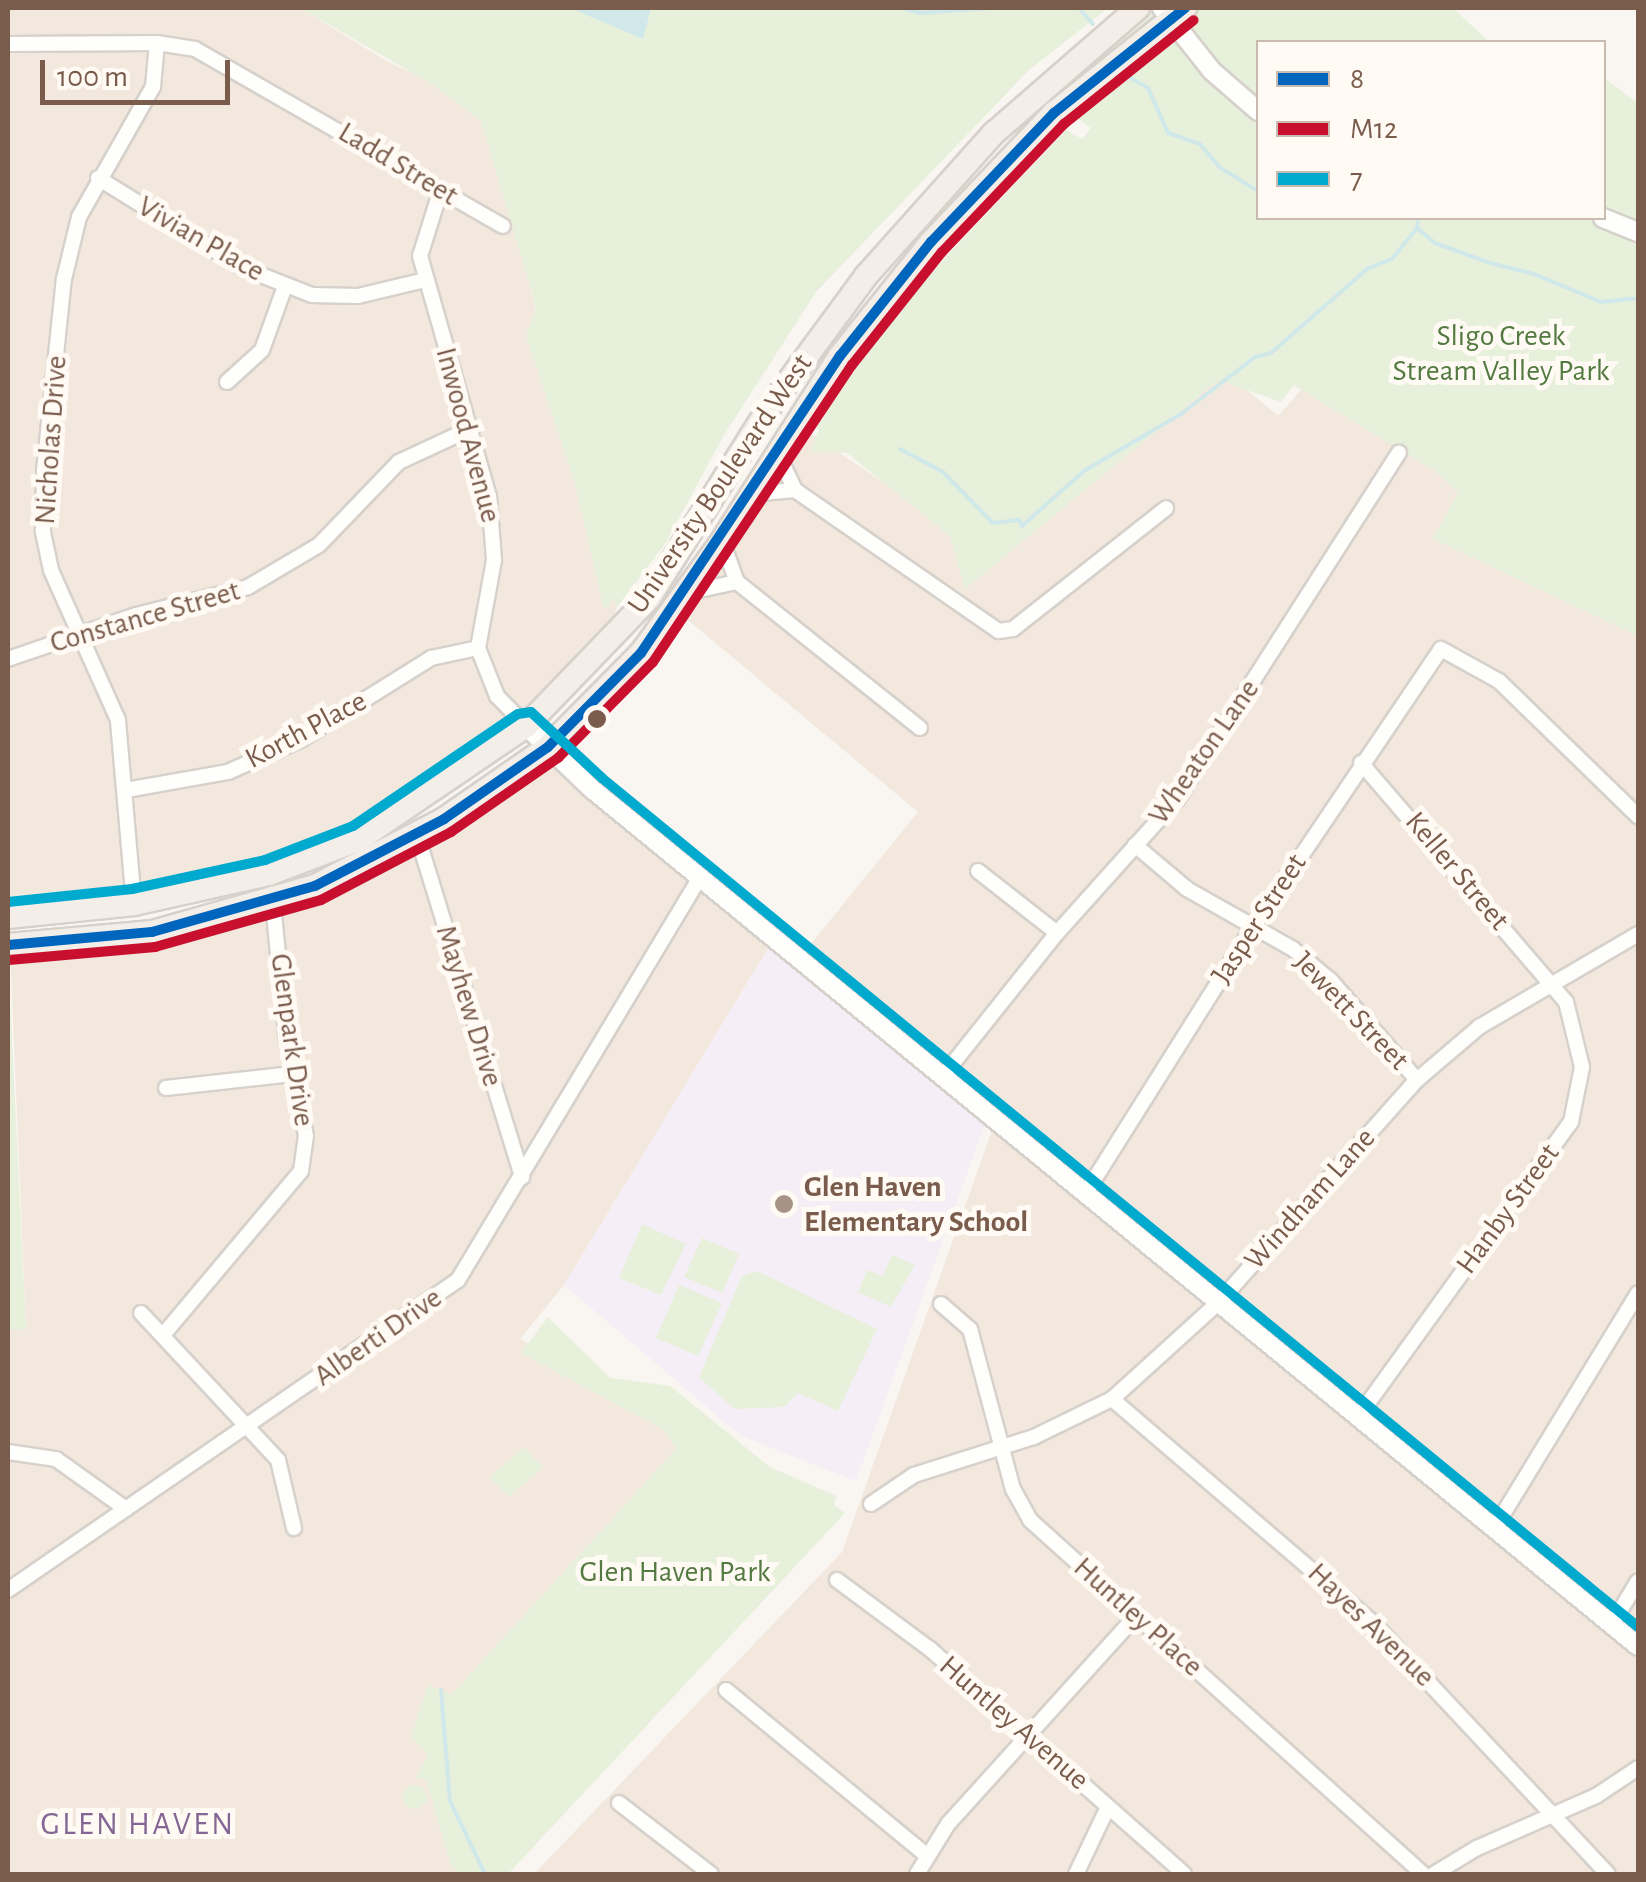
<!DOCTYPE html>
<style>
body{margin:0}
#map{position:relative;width:1646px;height:1882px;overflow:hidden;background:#f9f5f0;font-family:"Alegreya Sans",sans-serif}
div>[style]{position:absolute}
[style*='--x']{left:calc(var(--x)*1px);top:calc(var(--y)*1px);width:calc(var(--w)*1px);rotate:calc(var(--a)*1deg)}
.residential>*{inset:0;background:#f2e8de}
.education>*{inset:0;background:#f6eef6}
.green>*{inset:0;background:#e7f0db}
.round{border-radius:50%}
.water>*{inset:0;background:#d0e8ea}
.stream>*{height:4px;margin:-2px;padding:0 2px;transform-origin:2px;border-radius:2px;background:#d0e8ea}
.roads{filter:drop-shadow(2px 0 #d7d1cb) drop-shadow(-2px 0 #d7d1cb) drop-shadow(0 2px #d7d1cb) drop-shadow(0 -2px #d7d1cb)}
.minor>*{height:14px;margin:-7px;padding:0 7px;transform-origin:7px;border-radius:7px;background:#fefefd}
.tertiary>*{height:18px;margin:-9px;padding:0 9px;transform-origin:9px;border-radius:9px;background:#fefefd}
.primary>*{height:22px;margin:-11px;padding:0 11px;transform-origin:11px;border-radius:11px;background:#f3eee8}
.bus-1>*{height:10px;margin:-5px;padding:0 5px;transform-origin:5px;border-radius:5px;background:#0065bd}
.bus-2>*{height:10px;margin:-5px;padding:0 5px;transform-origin:5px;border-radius:5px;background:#c8102e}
.bus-3>*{height:10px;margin:-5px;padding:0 5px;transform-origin:5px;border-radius:5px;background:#00a9ce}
.dots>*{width:28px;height:28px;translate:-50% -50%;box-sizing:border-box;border:5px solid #fffaf3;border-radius:50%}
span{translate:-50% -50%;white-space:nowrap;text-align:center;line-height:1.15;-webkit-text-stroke:10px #fffaf3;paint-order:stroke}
.street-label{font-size:30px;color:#7a5c4d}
.park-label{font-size:30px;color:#537a41}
.poi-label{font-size:30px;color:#7a5c4d;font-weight:700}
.left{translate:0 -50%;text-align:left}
.neighbourhood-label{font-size:32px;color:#846695;letter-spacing:2.5px}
.frame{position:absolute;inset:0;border:10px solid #7a5c4d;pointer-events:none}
.legend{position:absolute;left:1256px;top:40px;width:350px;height:180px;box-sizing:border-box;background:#fffaf3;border:2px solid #cabbb1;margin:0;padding:12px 18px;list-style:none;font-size:30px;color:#7a5c4d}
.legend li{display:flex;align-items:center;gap:20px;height:50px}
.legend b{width:50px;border:2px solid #cabbb1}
.scale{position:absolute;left:40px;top:60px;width:190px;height:45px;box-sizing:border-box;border:5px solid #7a5c4d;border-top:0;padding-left:12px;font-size:30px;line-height:35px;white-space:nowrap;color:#7a5c4d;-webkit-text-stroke:8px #fffaf3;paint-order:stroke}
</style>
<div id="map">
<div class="residential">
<i style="clip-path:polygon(8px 8px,300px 8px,388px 62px,480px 103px,617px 607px,603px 652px,429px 797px,269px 874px,8px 917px)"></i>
<i style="clip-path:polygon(1227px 373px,1278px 416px,1311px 379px,1375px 420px,1638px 625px,1638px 1874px,534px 1874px,842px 1552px,1000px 1108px,971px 1076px,806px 950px,918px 812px,683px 616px,810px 433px,975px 544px)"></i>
<i style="clip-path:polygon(548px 747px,760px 927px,769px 947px,564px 1285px,520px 1339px,690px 1434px,489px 1874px,8px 1874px,8px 1331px,26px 1329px,10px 945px,77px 941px,315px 886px)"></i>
</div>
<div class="education">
<i style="clip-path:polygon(769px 947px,985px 1124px,856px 1481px,741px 1436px,564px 1285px)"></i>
</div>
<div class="green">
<i style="clip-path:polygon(300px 8px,1108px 8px,1029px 70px,816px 292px,724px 435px,665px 544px,617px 607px,614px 598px,604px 610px,574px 480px,526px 336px,536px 307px,481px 121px,432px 84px)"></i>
<i style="clip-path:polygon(1159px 8px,1453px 8px,1489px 42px,1258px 42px,1258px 218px,1604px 218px,1604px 78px,1638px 103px,1638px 636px,1433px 539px,1458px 493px,1438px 473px,1294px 385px,1281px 402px,1218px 380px,965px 589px,950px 536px,847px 453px,810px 451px,819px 430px,809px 418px,823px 420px,834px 395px,911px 294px,1066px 130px,1082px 139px,1091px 128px,1068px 111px,1013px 101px)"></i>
<i style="clip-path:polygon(8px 958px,26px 1329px,8px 1331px)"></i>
<i style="clip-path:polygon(642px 1224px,686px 1244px,661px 1295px,619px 1278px)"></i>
<i style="clip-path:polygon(702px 1238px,739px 1254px,722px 1293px,684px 1277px)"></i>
<i style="clip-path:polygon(892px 1255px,915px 1265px,891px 1307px,858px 1292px,867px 1270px,883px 1276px)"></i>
<i style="clip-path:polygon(757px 1271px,877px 1329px,838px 1411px,798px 1393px,784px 1407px,734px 1409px,699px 1377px,742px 1276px)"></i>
<i style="clip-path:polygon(679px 1285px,722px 1303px,698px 1356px,656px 1338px)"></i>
<i style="clip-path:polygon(548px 1317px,610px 1378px,670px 1386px,770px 1467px,836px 1496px,834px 1505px,845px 1513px,508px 1874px,460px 1874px,451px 1866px,426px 1780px,416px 1778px,428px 1754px,411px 1737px,428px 1685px,451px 1695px,676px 1449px,666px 1431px,521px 1353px)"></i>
<i style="clip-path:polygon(524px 1447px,543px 1467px,509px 1497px,490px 1477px)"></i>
<i class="round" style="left:403px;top:1785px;width:24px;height:24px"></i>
</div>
<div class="water">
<i style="clip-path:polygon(570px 8px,651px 8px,643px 39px)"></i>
</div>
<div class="stream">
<i style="--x:903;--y:8;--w:18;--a:16"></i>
<i style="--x:920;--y:13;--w:71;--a:-4"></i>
<i style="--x:1079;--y:8;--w:21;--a:49"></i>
<i style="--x:1109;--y:49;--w:1;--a:45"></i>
<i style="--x:1131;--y:78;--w:20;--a:30"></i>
<i style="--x:1148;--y:88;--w:49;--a:66"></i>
<i style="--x:1168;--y:133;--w:34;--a:19"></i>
<i style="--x:1200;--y:144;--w:30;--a:50"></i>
<i style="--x:1219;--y:167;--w:46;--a:31.6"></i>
<i style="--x:1418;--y:218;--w:10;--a:96"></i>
<i style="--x:1417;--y:228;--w:23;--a:40"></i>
<i style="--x:1435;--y:243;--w:59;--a:20"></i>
<i style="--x:1490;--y:263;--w:45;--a:14"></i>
<i style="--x:1534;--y:274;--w:73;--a:22.7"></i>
<i style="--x:1601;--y:302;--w:37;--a:-6"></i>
<i style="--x:900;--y:449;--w:49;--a:28.1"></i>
<i style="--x:943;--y:472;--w:71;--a:45.6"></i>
<i style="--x:993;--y:523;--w:26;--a:-7"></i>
<i style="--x:1019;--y:520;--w:7;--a:63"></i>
<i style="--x:1022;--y:526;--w:83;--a:-41.6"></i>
<i style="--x:1084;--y:471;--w:113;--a:-30.4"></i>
<i style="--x:1181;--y:414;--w:93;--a:-37.6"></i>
<i style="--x:1255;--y:357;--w:16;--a:-14"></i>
<i style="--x:1271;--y:353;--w:128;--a:-41.2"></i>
<i style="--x:1367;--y:269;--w:27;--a:-22"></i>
<i style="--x:1392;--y:259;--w:40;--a:-51"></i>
<i style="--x:441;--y:1690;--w:111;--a:85.4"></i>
<i style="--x:450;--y:1801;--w:81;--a:64.4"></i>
</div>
<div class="roads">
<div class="minor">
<i style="--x:8;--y:44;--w:149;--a:-0.4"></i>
<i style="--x:157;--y:43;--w:38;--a:9"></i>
<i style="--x:195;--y:49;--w:355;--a:29.9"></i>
<i style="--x:98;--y:178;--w:171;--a:31.8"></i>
<i style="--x:243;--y:268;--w:74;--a:21.4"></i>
<i style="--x:312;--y:295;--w:46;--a:1.2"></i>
<i style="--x:358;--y:296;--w:69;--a:-13.4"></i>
<i style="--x:441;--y:189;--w:70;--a:107.4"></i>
<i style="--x:420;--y:256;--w:250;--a:74"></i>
<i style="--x:489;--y:496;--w:64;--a:85.5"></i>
<i style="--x:494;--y:560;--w:89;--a:100.3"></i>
<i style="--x:478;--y:648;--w:52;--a:68.4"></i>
<i style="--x:497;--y:696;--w:42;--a:46"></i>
<i style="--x:227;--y:382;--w:47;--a:-42.4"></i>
<i style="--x:262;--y:350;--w:68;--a:-70.2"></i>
<i style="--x:776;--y:450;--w:44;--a:64.6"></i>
<i style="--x:795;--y:490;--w:248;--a:34.7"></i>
<i style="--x:999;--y:631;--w:14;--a:-8"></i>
<i style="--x:1013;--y:629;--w:195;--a:-38.3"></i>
<i style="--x:751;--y:494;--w:44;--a:-5.2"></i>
<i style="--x:722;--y:541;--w:44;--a:69.9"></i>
<i style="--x:737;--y:582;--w:234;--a:38.6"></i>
<i style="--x:690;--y:592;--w:48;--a:-12"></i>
<i style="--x:8;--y:659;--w:135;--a:-19"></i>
<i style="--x:136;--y:615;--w:115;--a:-14"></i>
<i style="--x:248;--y:587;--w:82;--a:-30.6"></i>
<i style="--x:319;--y:545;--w:115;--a:-46.1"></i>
<i style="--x:399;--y:462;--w:78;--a:-24.9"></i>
<i style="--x:126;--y:790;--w:104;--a:-10"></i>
<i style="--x:228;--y:772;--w:79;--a:-24"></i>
<i style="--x:300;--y:740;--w:155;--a:-32"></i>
<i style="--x:431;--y:658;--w:48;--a:-12"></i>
<i style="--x:417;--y:835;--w:358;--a:72.9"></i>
<i style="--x:1135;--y:845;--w:68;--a:40.2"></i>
<i style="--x:1187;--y:889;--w:122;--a:29.5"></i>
<i style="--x:1293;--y:949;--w:50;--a:40.1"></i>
<i style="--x:1331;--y:981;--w:131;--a:49"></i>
<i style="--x:978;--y:871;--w:100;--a:38.1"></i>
<i style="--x:134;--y:904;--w:185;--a:-95"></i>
<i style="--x:118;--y:720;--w:164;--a:-114.1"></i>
<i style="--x:51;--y:570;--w:40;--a:-102"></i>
<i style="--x:43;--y:531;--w:60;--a:-89"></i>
<i style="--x:44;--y:471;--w:193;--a:-84.1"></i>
<i style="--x:64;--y:279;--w:64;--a:-76.4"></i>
<i style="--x:79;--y:217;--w:150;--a:-60.4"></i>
<i style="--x:153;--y:87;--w:44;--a:-84.8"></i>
<i style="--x:942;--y:1077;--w:184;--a:-51.4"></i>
<i style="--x:1057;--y:933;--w:181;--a:-48.1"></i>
<i style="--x:1178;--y:798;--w:410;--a:-57.4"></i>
<i style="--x:166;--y:1088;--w:127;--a:-6.3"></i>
<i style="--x:1085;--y:1194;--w:317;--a:-57.8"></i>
<i style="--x:1254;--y:926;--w:334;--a:-56"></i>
<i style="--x:1441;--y:649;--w:66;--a:28.9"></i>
<i style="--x:1499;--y:681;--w:194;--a:44.2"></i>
<i style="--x:941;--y:1304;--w:38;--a:41"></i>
<i style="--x:970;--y:1329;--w:166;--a:75"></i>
<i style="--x:1013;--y:1489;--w:35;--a:61"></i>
<i style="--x:1030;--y:1520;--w:529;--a:42.01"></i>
<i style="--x:141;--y:1313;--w:201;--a:47"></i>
<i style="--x:278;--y:1460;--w:70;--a:76.8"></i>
<i style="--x:163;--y:1335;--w:214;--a:-49.9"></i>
<i style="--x:301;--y:1171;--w:35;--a:-82"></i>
<i style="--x:306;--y:1136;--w:104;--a:-101.1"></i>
<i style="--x:286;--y:1034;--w:141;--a:-95.7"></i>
<i style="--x:1112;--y:1399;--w:343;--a:40.6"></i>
<i style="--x:1372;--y:1622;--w:345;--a:46.9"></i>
<i style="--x:1358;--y:1417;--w:364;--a:-54.2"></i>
<i style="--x:1571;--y:1122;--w:56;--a:-78.7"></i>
<i style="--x:1582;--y:1067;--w:67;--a:-103.8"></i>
<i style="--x:1566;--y:1002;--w:315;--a:-130.6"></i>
<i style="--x:8;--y:1452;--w:49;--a:8.3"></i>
<i style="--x:56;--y:1459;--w:86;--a:35.5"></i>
<i style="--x:871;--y:1504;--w:52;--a:-34"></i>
<i style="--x:914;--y:1475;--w:126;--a:-17.6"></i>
<i style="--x:1034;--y:1437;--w:87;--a:-26"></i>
<i style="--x:1112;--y:1399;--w:143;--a:-42.2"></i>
<i style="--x:1218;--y:1303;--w:299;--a:-48.3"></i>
<i style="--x:1417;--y:1080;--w:82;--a:-40.5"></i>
<i style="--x:1479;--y:1027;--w:184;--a:-30.3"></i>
<i style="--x:1494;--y:1529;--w:276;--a:-58.6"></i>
<i style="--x:837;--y:1580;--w:116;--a:36.6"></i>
<i style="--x:930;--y:1649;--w:339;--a:41.5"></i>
<i style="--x:8;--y:1590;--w:546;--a:-34.56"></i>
<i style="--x:458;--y:1280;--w:469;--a:-59"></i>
<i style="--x:1612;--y:1624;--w:50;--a:-58.8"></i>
<i style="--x:726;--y:1690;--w:259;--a:39.5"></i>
<i style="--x:619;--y:1803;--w:116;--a:37.7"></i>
<i style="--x:917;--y:1874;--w:59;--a:-58.2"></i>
<i style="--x:948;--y:1824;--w:282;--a:-47.9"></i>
<i style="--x:1076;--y:1874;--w:74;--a:-64.5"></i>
<i style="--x:1434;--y:1874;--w:50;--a:-31.2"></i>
<i style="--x:1477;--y:1848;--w:130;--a:-23.6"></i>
<i style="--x:1596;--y:1796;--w:50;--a:-33.7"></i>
</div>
<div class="tertiary">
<i style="--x:1162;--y:8;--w:80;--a:51.6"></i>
<i style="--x:1212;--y:71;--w:61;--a:41"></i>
<i style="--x:1603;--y:218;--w:38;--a:22"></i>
<i style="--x:526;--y:726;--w:91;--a:43.7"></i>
<i style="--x:592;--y:789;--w:1352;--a:39.33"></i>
</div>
<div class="primary">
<i style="--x:8;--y:917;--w:127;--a:-5.9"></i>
<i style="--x:134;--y:904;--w:138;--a:-12.5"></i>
<i style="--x:269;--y:874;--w:97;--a:-21"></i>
<i style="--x:360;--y:839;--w:201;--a:-34.2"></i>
<i style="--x:526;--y:726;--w:178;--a:-46.1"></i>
<i style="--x:649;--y:598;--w:223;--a:-57.8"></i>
<i style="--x:768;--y:409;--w:165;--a:-53.6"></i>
<i style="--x:866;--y:276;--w:192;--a:-48.2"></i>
<i style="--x:994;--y:133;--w:191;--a:-41"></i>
<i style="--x:8;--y:945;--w:145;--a:-5.2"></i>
<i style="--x:152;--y:932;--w:169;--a:-15.8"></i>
<i style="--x:315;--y:886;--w:145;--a:-27.4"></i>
<i style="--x:444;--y:819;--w:126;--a:-34.7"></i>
<i style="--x:548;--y:747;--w:132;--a:-45.3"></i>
<i style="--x:641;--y:653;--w:138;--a:-54.1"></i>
<i style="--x:722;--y:541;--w:219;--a:-57.5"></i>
<i style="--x:840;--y:356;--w:146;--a:-51.4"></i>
<i style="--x:931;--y:242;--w:178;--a:-46.4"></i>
<i style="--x:1054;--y:113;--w:168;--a:-38.7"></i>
</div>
</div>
<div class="bus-1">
<i style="--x:8;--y:945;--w:145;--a:-5.2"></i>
<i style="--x:152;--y:932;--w:169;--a:-15.8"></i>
<i style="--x:315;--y:886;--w:145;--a:-27.4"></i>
<i style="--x:444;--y:819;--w:126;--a:-34.7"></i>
<i style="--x:548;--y:747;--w:132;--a:-45.3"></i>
<i style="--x:641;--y:653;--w:358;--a:-56.2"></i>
<i style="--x:840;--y:356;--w:146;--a:-51.4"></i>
<i style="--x:931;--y:242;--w:178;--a:-46.4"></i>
<i style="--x:1054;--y:113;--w:168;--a:-38.7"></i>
</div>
<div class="bus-2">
<i style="--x:9;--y:960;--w:147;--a:-5.1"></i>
<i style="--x:155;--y:947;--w:173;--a:-15.8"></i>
<i style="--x:321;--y:900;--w:147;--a:-27.6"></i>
<i style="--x:451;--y:832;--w:130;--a:-34.7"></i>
<i style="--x:558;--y:758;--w:135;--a:-45.3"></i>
<i style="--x:653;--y:662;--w:358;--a:-56.2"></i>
<i style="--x:852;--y:365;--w:144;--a:-51.5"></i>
<i style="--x:942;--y:252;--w:177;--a:-46.4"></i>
<i style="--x:1064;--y:124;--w:166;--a:-38.7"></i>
</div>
<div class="bus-3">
<i style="--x:8;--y:902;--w:125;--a:-6"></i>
<i style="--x:132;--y:889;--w:136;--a:-12.3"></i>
<i style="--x:265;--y:860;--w:94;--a:-21.1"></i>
<i style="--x:353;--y:826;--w:199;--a:-34.2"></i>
<i style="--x:518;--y:714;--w:13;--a:-9"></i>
<i style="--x:531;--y:712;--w:97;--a:42.9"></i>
<i style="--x:602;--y:778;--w:1339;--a:39.33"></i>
</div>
<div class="dots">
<i style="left:597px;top:719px;background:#7a5c4d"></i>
<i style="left:784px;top:1204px;background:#a69286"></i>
</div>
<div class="street-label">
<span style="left:398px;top:164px;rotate:31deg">Ladd Street</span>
<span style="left:201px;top:239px;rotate:30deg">Vivian Place</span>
<span style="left:468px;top:435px;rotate:75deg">Inwood Avenue</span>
<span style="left:51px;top:440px;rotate:-86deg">Nicholas Drive</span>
<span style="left:720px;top:484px;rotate:-56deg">University Boulevard West</span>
<span style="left:145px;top:617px;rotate:-16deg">Constance Street</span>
<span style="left:306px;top:730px;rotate:-28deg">Korth Place</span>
<span style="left:1204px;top:752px;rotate:-55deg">Wheaton Lane</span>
<span style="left:1457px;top:871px;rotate:50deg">Keller Street</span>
<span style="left:1259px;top:919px;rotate:-57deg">Jasper Street</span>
<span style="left:469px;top:1006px;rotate:73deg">Mayhew Drive</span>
<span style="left:1351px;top:1011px;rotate:46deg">Jewett Street</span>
<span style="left:292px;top:1040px;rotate:82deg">Glenpark Drive</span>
<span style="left:1310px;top:1199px;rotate:-48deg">Windham Lane</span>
<span style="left:1508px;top:1209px;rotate:-54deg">Hanby Street</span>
<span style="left:378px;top:1337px;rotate:-35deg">Alberti Drive</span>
<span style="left:1138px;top:1617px;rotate:42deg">Huntley Place</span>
<span style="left:1371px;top:1625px;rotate:44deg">Hayes Avenue</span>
<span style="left:1014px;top:1723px;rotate:41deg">Huntley Avenue</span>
</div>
<div class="park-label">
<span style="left:1501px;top:353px">Sligo Creek<br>Stream Valley Park</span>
<span style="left:675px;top:1572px">Glen Haven Park</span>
</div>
<div class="poi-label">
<span class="left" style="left:804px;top:1204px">Glen Haven<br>Elementary School</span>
</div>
<div class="neighbourhood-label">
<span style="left:138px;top:1824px">GLEN HAVEN</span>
</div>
<div class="frame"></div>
<ul class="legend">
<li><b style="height:12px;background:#0065bd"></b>8</li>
<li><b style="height:12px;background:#c8102e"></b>M12</li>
<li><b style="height:12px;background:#00a9ce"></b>7</li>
</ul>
<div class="scale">100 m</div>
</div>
